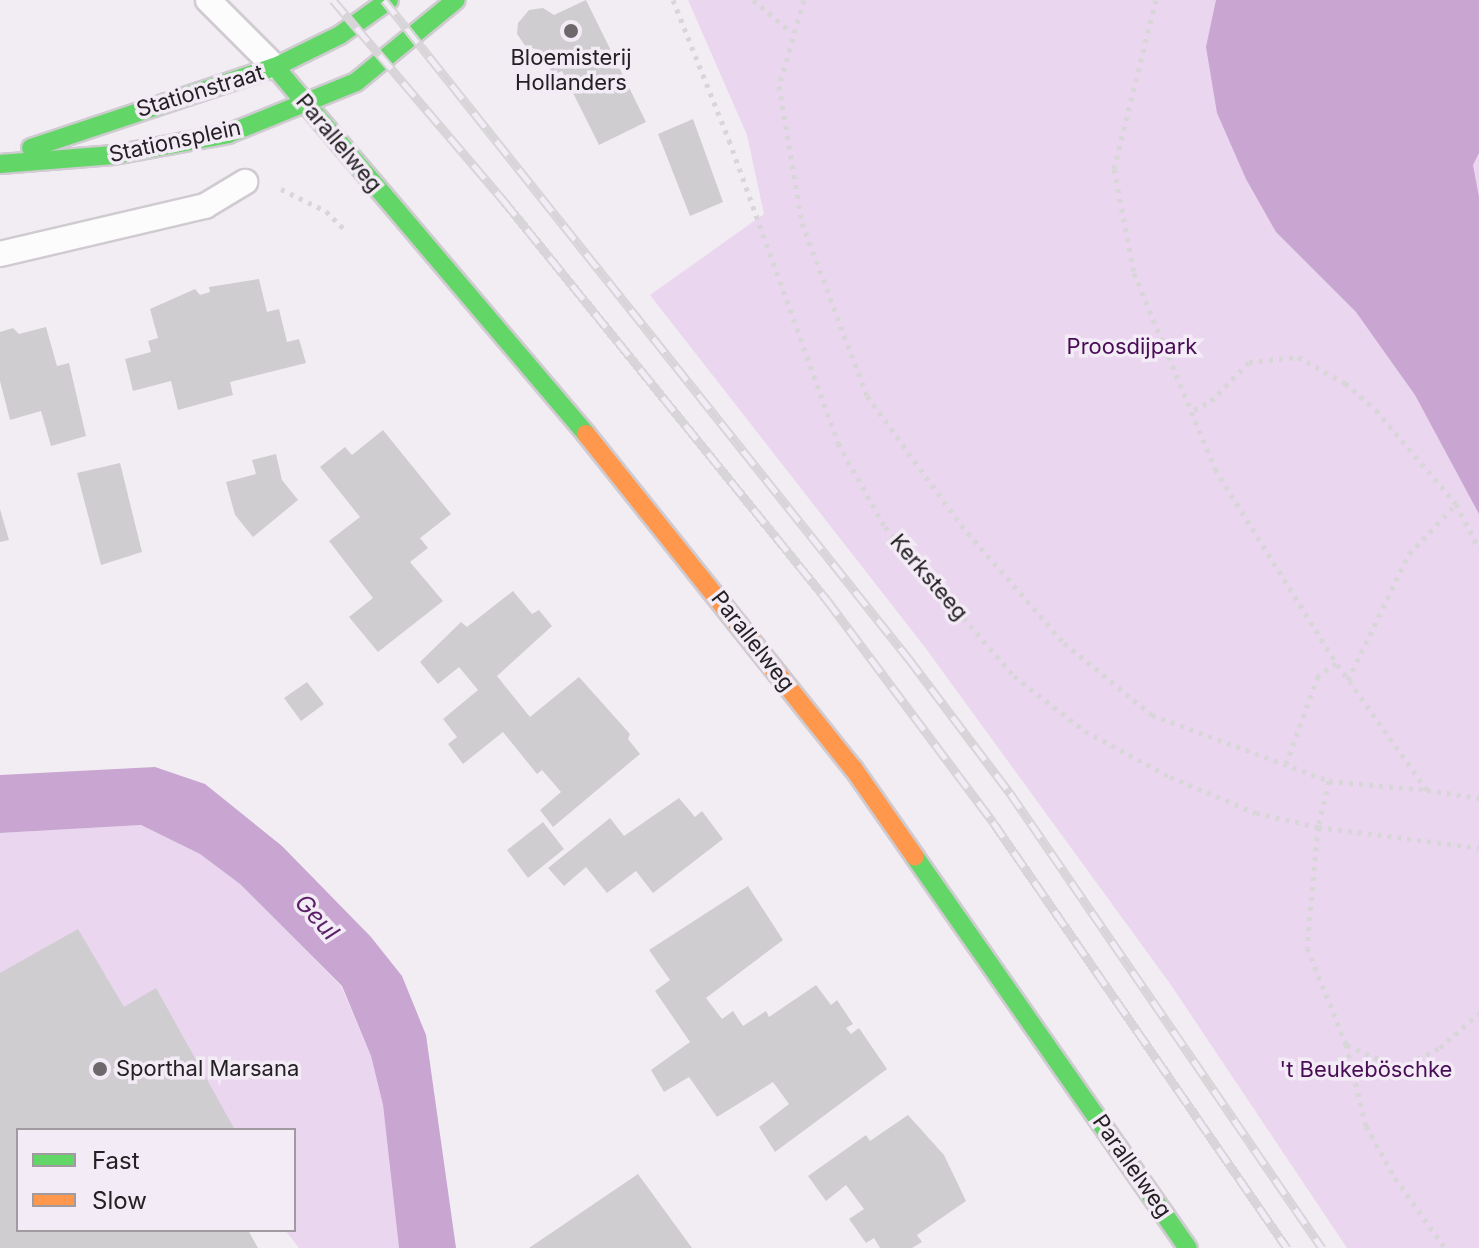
<!DOCTYPE html>
<meta charset="utf-8">
<style>
body{margin:0}
#map{position:relative;width:1479px;height:1248px;overflow:hidden;background:#f2edf3;font-family:Inter,sans-serif}
div>[style]{position:absolute}
[style*='--x']{left:calc(var(--x)*1px);top:calc(var(--y)*1px);width:calc(var(--w)*1px);rotate:calc(var(--a)*1deg)}
.green>*{inset:0;background:#ead6ef}
.water>*{inset:0;background:#c8a6d1}
.building>*{inset:0;background:#d0cdd1}
.path>*{height:5px;margin-top:-2.5px;transform-origin:0;background:repeating-linear-gradient(90deg,#d8d6d8 0 4px,transparent 0 10px)}
.roads{filter:drop-shadow(2px 0 #cfcbd0) drop-shadow(-2px 0 #cfcbd0) drop-shadow(0 2px #cfcbd0) drop-shadow(0 -2px #cfcbd0)}
.lane>*{height:24px;margin:-12px;padding:0 12px;transform-origin:12px;border-radius:12px;background:#fdfcfd}
.fast>*{height:18px;margin:-9px;padding:0 9px;transform-origin:9px;border-radius:9px;background:#63d668}
.slow>*{height:18px;margin:-9px;padding:0 9px;transform-origin:9px;border-radius:9px;background:#ff974d}
.rail>*{height:9px;margin-top:-4.5px;transform-origin:0;background:repeating-linear-gradient(90deg,#f3ebf5 0 18px,#d7d5d7 0 36px);box-sizing:border-box;border-block:2px solid #d7d5d7}
.dots>*{width:22px;height:22px;translate:-50% -50%;box-sizing:border-box;border:4px solid #f3ebf5;border-radius:50%}
span{translate:-50% -50%;white-space:nowrap;text-align:center;line-height:1.15;-webkit-text-stroke:7px #f3ebf5;paint-order:stroke}
.poi-label{font-size:22px;color:#242124}
.left{translate:0 -50%;text-align:left}
.street-label{font-size:22px;color:#242124}
.park-label{font-size:22px;color:#480d56}
.water-label{font-size:24px;color:#5b226a;font-style:italic}
.legend{position:absolute;left:16px;top:1128px;width:280px;height:104px;box-sizing:border-box;background:#f3ebf5;border:2px solid #a09aa1;margin:0;padding:10px 14px;list-style:none;font-size:24px;color:#242124}
.legend li{display:flex;align-items:center;gap:16px;height:40px}
.legend b{width:40px;border:2px solid #a09aa1}
</style>
<div id="map">
<div class="green">
<i style="clip-path:polygon(688px 0,1479px 0,1479px 1248px,1347px 1248px,1171px 985px,924px 646px,650px 295px,764px 214px,747px 135px)"></i>
<i style="clip-path:polygon(141px 825px,200px 854px,240px 884px,341px 986px,371px 1056px,383px 1105px,399px 1248px,299px 1248px,285px 1230px,294px 1230px,294px 1130px,212px 1130px,0 991px,0 833px)"></i>
</div>
<div class="water">
<i style="clip-path:polygon(1216px 0,1479px 0,1479px 153px,1473px 165px,1479px 197px,1479px 514px,1415px 395px,1356px 312px,1276px 232px,1246px 179px,1217px 113px,1206px 47px)"></i>
<i style="clip-path:polygon(155px 767px,205px 784px,282px 846px,371px 937px,402px 976px,426px 1035px,456px 1248px,399px 1248px,383px 1105px,371px 1056px,342px 986px,240px 884px,200px 854px,141px 825px,0 833px,0 775px)"></i>
</div>
<div class="building">
<i style="clip-path:polygon(586px 0,646px 122px,599px 145px,562px 71px,553px 75px,541px 50px,526px 47px,517px 34px,518px 23px,529px 10px,543px 8px,554px 15px)"></i>
<i style="clip-path:polygon(693px 119px,723px 202px,690px 216px,658px 134px)"></i>
<i style="clip-path:polygon(259px 279px,267px 312px,279px 309px,287px 342px,299px 339px,306px 363px,230px 382px,233px 395px,178px 410px,171px 381px,133px 391px,125px 359px,151px 352px,148px 341px,158px 338px,150px 309px,195px 289px,200px 295px,210px 292px,209px 287px)"></i>
<i style="clip-path:polygon(46px 327px,57px 366px,69px 363px,86px 436px,51px 446px,41px 411px,10px 420px,0 381px,0 332px,13px 328px,19px 334px)"></i>
<i style="clip-path:polygon(383px 430px,451px 514px,420px 538px,428px 548px,410px 562px,443px 601px,378px 652px,349px 617px,373px 598px,329px 541px,360px 517px,320px 467px,345px 447px,352px 455px)"></i>
<i style="clip-path:polygon(276px 454px,282px 480px,298px 500px,253px 537px,235px 515px,226px 482px,256px 474px,252px 460px)"></i>
<i style="clip-path:polygon(120px 463px,142px 552px,101px 565px,77px 473px)"></i>
<i style="clip-path:polygon(0 509px,9px 540px,0 542px)"></i>
<i style="clip-path:polygon(513px 591px,532px 614px,539px 610px,552px 626px,497px 676px,530px 717px,579px 677px,630px 734px,628px 739px,640px 754px,553px 827px,540px 810px,561px 792px,542px 770px,537px 774px,503px 732px,463px 764px,448px 744px,457px 737px,443px 719px,478px 690px,459px 667px,438px 684px,420px 662px,461px 622px,467px 627px)"></i>
<i style="clip-path:polygon(307px 682px,324px 704px,301px 721px,284px 698px)"></i>
<i style="clip-path:polygon(679px 798px,695px 817px,702px 811px,723px 839px,653px 893px,636px 871px,607px 893px,586px 867px,564px 886px,548px 868px,610px 818px,624px 836px)"></i>
<i style="clip-path:polygon(543px 822px,564px 849px,528px 878px,507px 850px)"></i>
<i style="clip-path:polygon(748px 886px,783px 940px,706px 998px,722px 1019px,733px 1011px,743px 1026px,766px 1011px,769px 1017px,816px 985px,831px 1005px,837px 1000px,853px 1024px,846px 1028px,851px 1034px,859px 1028px,887px 1069px,775px 1152px,759px 1127px,789px 1104px,773px 1082px,717px 1117px,689px 1077px,664px 1092px,651px 1070px,690px 1042px,655px 991px,670px 980px,649px 950px)"></i>
<i style="clip-path:polygon(78px 929px,124px 1007px,156px 988px,235px 1130px,18px 1130px,18px 1230px,248px 1230px,258px 1248px,0 1248px,0 973px)"></i>
<i style="clip-path:polygon(908px 1115px,944px 1155px,966px 1201px,917px 1235px,922px 1242px,912px 1248px,880px 1248px,874px 1238px,866px 1243px,849px 1219px,864px 1209px,846px 1185px,826px 1201px,808px 1176px,866px 1135px,870px 1141px)"></i>
<i style="clip-path:polygon(638px 1174px,692px 1248px,529px 1248px)"></i>
</div>
<div class="path">
<i style="--x:673;--y:0;--w:151;--a:68.2"></i>
<i style="--x:729;--y:140;--w:322;--a:70.2"></i>
<i style="--x:838;--y:443;--w:96;--a:60.8"></i>
<i style="--x:885;--y:527;--w:197;--a:49.1"></i>
<i style="--x:1014;--y:676;--w:90;--a:37.8"></i>
<i style="--x:1085;--y:731;--w:97;--a:28.4"></i>
<i style="--x:1170;--y:777;--w:93;--a:22.7"></i>
<i style="--x:1256;--y:813;--w:64;--a:12.7"></i>
<i style="--x:1318;--y:827;--w:162;--a:7.4"></i>
<i style="--x:753;--y:0;--w:50;--a:40.1"></i>
<i style="--x:804;--y:0;--w:90;--a:106.2"></i>
<i style="--x:779;--y:86;--w:139;--a:80.5"></i>
<i style="--x:802;--y:223;--w:185;--a:69.4"></i>
<i style="--x:867;--y:396;--w:160;--a:53.9"></i>
<i style="--x:961;--y:525;--w:157;--a:48.9"></i>
<i style="--x:1064;--y:643;--w:114;--a:39.3"></i>
<i style="--x:1152;--y:715;--w:189;--a:20.4"></i>
<i style="--x:1329;--y:781;--w:98;--a:5.2"></i>
<i style="--x:1427;--y:790;--w:156;--a:-125.6"></i>
<i style="--x:1156;--y:0;--w:174;--a:104"></i>
<i style="--x:1114;--y:169;--w:106;--a:79.1"></i>
<i style="--x:1134;--y:273;--w:212;--a:67.5"></i>
<i style="--x:1215;--y:469;--w:229;--a:58"></i>
<i style="--x:1336;--y:663;--w:22;--a:144"></i>
<i style="--x:1318;--y:676;--w:94;--a:110"></i>
<i style="--x:281;--y:189;--w:50;--a:26.1"></i>
<i style="--x:326;--y:211;--w:24;--a:45"></i>
<i style="--x:1194;--y:410;--w:19;--a:-28"></i>
<i style="--x:1211;--y:401;--w:54;--a:-45.7"></i>
<i style="--x:1249;--y:362;--w:49;--a:-5.8"></i>
<i style="--x:1298;--y:357;--w:54;--a:29"></i>
<i style="--x:1345;--y:383;--w:41;--a:41.1"></i>
<i style="--x:1376;--y:410;--w:123;--a:49.6"></i>
<i style="--x:1456;--y:504;--w:51;--a:62.9"></i>
<i style="--x:1348;--y:680;--w:140;--a:-64.2"></i>
<i style="--x:1409;--y:554;--w:69;--a:-46.8"></i>
<i style="--x:1329;--y:781;--w:47;--a:103.4"></i>
<i style="--x:1318;--y:827;--w:121;--a:95.2"></i>
<i style="--x:1307;--y:948;--w:104;--a:67.9"></i>
<i style="--x:1346;--y:1044;--w:84;--a:76.3"></i>
<i style="--x:1366;--y:1126;--w:60;--a:60.9"></i>
<i style="--x:1395;--y:1178;--w:86;--a:54.5"></i>
<i style="--x:1427;--y:790;--w:53;--a:8.7"></i>
<i style="--x:1347;--y:1045;--w:57;--a:23.9"></i>
<i style="--x:1399;--y:1068;--w:46;--a:-26"></i>
<i style="--x:1440;--y:1048;--w:52;--a:-41.9"></i>
</div>
<div class="roads">
<div class="lane">
<i style="--x:208;--y:0;--w:95;--a:45"></i>
<i style="--x:0;--y:254;--w:211;--a:-13.2"></i>
<i style="--x:205;--y:206;--w:47;--a:-31"></i>
</div>
<div class="fast">
<i style="--x:275;--y:67;--w:481;--a:49.7"></i>
<i style="--x:31;--y:148;--w:257;--a:-18.4"></i>
<i style="--x:275;--y:67;--w:72;--a:-26.2"></i>
<i style="--x:340;--y:35;--w:60;--a:-35.5"></i>
<i style="--x:0;--y:164;--w:114;--a:-4.5"></i>
<i style="--x:114;--y:155;--w:116;--a:-10.4"></i>
<i style="--x:228;--y:134;--w:138;--a:-22.1"></i>
<i style="--x:356;--y:82;--w:129;--a:-39.4"></i>
<i style="--x:915;--y:857;--w:477;--a:55.1"></i>
</div>
<div class="slow">
<i style="--x:586;--y:434;--w:428;--a:51.4"></i>
<i style="--x:853;--y:768;--w:108;--a:55.1"></i>
</div>
</div>
<div class="rail">
<i style="--x:333;--y:0;--w:264;--a:49.6"></i>
<i style="--x:504;--y:201;--w:513;--a:51.01"></i>
<i style="--x:827;--y:600;--w:277;--a:53.2"></i>
<i style="--x:993;--y:822;--w:518;--a:55.39"></i>
<i style="--x:384;--y:0;--w:843;--a:51.46"></i>
<i style="--x:909;--y:659;--w:168;--a:53"></i>
<i style="--x:1010;--y:793;--w:552;--a:55.56"></i>
</div>
<div class="dots">
<i style="left:571px;top:31px;background:#6c686c"></i>
<i style="left:100px;top:1069px;background:#6c686c"></i>
</div>
<div class="poi-label">
<span style="left:571px;top:70px">Bloemisterij<br>Hollanders</span>
<span class="left" style="left:116px;top:1069px">Sporthal Marsana</span>
</div>
<div class="street-label">
<span style="left:200px;top:91px;rotate:-17deg">Stationstraat</span>
<span style="left:175px;top:141px;rotate:-12deg">Stationsplein</span>
<span style="left:339px;top:143px;rotate:50deg">Parallelweg</span>
<span style="left:929px;top:577px;rotate:49deg">Kerksteeg</span>
<span style="left:753px;top:641px;rotate:52deg">Parallelweg</span>
<span style="left:1132px;top:1166px;rotate:55deg">Parallelweg</span>
</div>
<div class="park-label">
<span style="left:1132px;top:347px">Proosdijpark</span>
<span style="left:1366px;top:1070px">'t Beukeböschke</span>
</div>
<div class="water-label">
<span style="left:317px;top:917px;rotate:48deg">Geul</span>
</div>
<ul class="legend">
<li><b style="height:10px;background:#63d668"></b>Fast</li>
<li><b style="height:10px;background:#ff974d"></b>Slow</li>
</ul>
</div>
